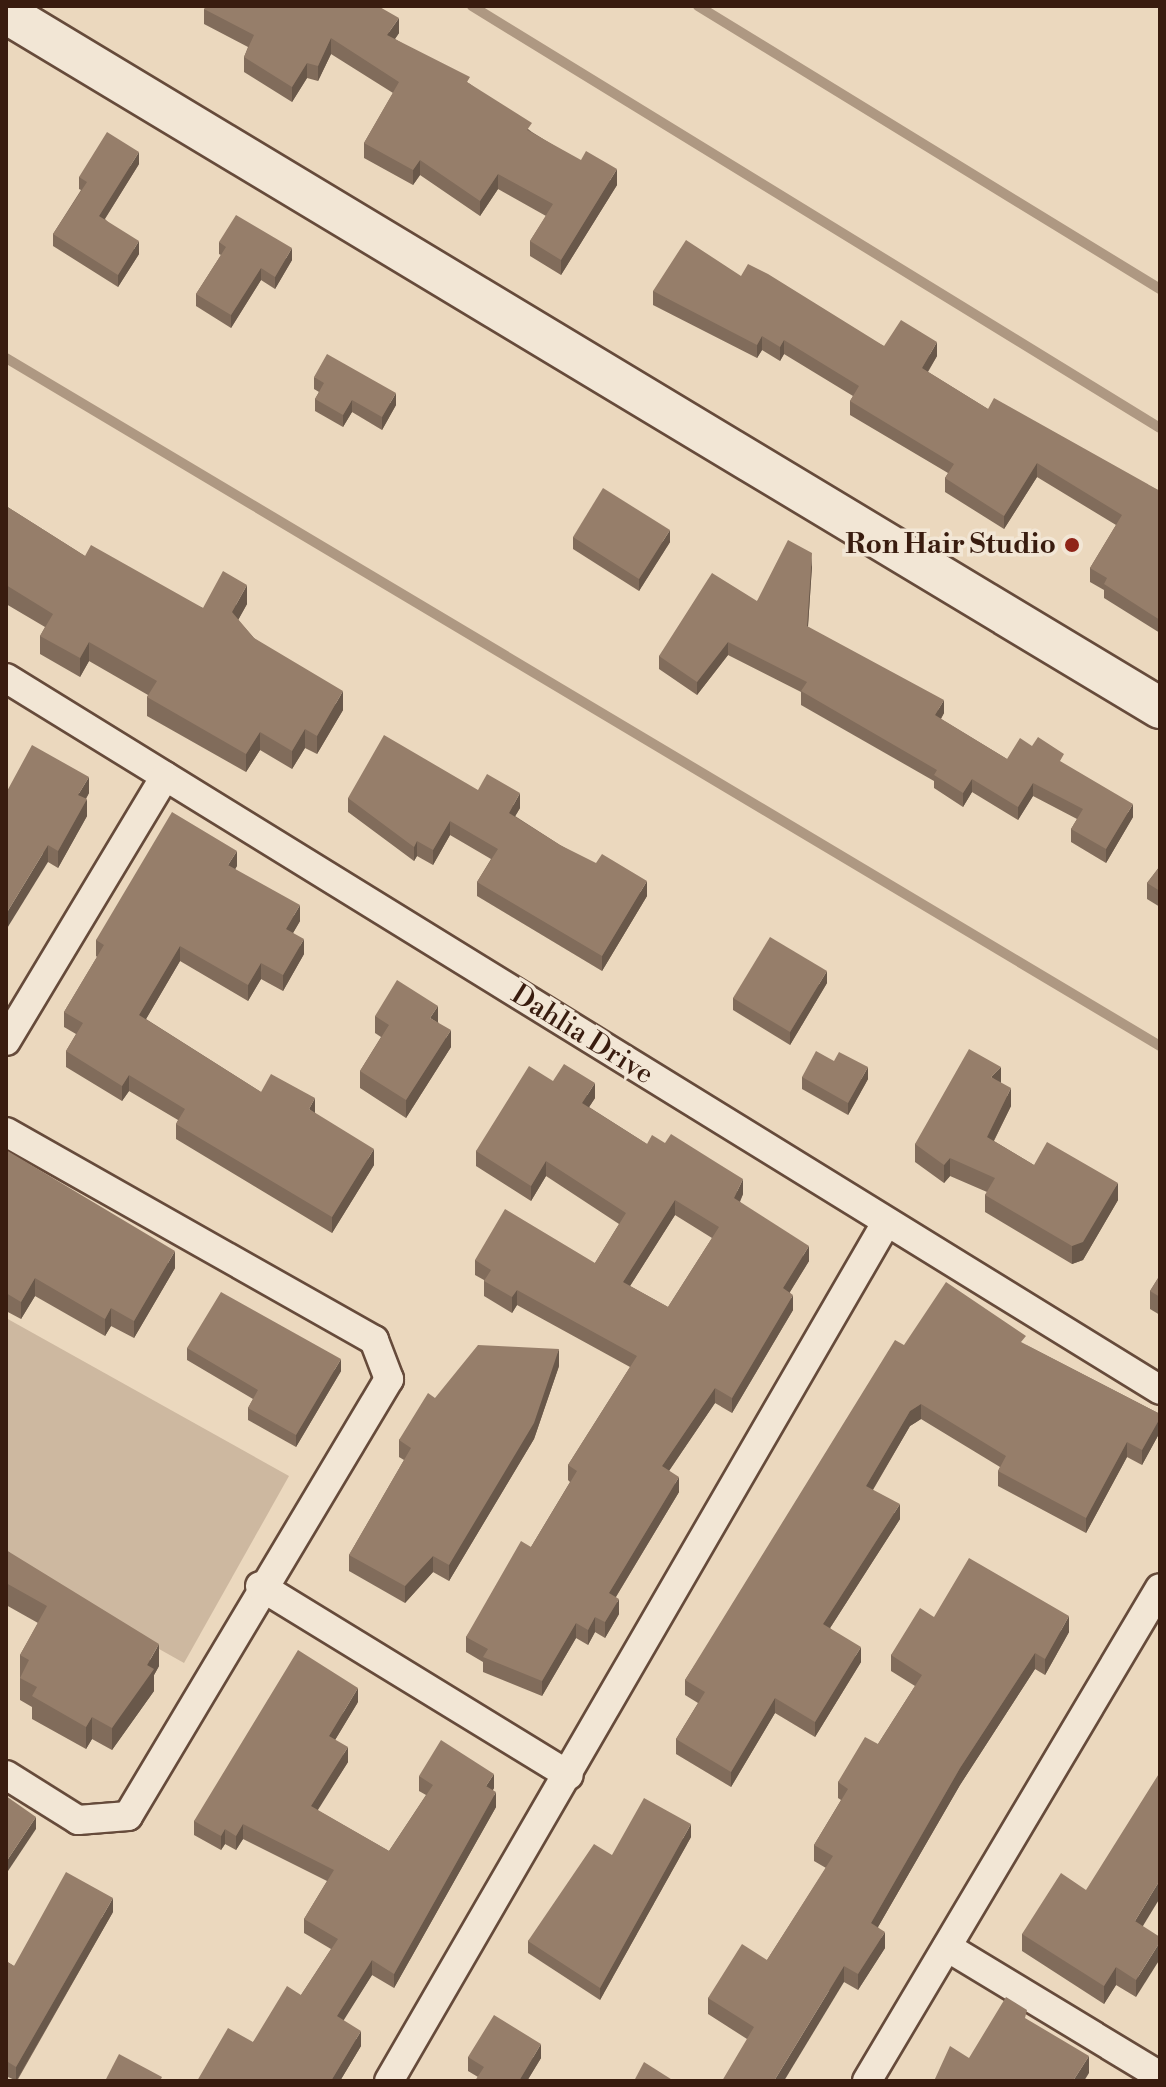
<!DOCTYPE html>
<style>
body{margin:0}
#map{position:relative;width:1166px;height:2087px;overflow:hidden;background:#ebd8be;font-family:"Libre Bodoni",serif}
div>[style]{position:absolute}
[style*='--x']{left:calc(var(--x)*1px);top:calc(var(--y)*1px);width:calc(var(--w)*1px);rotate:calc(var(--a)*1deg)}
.green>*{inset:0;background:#cdb8a0}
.stream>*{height:10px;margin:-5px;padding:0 5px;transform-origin:5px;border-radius:5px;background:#ae9882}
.roads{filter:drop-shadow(2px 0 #664b3b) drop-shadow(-2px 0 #664b3b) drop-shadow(0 2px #664b3b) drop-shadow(0 -2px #664b3b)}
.minor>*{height:28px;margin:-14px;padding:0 14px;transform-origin:14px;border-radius:14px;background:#f2e6d5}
.secondary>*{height:40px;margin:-20px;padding:0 20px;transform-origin:20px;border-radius:20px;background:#f2e6d5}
.wall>*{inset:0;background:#816c5b}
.shaded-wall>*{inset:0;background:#69584a}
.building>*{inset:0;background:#967e6a}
.dots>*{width:22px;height:22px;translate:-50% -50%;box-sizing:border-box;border:4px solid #f2e6d5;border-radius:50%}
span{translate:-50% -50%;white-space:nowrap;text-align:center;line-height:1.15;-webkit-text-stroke:7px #f2e6d5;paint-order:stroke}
.poi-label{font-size:28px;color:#391c0f;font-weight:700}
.right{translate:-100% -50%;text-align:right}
.street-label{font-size:28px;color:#391c0f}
.frame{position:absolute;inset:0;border:8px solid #391c0f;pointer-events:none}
</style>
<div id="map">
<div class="green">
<i style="clip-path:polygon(6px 1318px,289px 1476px,184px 1663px,6px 1563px)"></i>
</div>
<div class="stream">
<i style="--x:472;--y:6;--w:807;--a:31.52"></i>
<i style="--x:698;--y:6;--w:542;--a:31.49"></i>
<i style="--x:6;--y:358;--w:1344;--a:30.8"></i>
</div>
<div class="roads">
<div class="minor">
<i style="--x:6;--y:678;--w:1356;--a:31.67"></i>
<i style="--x:6;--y:1041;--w:309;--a:-59"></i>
<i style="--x:6;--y:1132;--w:423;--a:29.5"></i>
<i style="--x:374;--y:1340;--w:42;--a:69"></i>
<i style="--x:389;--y:1379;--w:509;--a:120.85"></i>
<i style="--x:128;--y:1816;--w:50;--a:175.4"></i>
<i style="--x:78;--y:1820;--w:85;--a:-148"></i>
<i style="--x:260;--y:1586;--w:362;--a:31.5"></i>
<i style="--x:947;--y:1947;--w:249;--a:31.2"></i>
<i style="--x:389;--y:2081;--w:992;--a:-59.92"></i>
<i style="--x:867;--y:2081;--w:573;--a:-59.28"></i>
</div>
<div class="secondary">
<i style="--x:6;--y:13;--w:1347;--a:31.06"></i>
</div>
</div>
<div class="wall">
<i style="clip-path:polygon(204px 9px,399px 33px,395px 39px,470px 84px,532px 132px,617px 185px,561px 275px,530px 256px,530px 241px,546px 216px,498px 189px,480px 216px,420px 175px,413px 185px,364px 158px,364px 143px,393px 93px,331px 54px,318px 81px,307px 78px,292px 102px,244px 72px,244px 57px,248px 47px,204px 24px)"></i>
<i style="clip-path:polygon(139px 164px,105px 219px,139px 254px,118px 287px,53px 246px,53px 234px,81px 190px,79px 189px,79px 177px)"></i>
<i style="clip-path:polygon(219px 242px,292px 260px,275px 289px,261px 280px,231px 328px,196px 306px,196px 294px,221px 255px,219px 254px)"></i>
<i style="clip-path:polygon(741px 276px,884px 346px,937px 356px,928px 372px,988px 409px,1160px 491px,1160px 633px,1104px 598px,1104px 590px,1090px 582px,1090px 568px,1116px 525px,1037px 477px,1004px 529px,945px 492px,945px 478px,948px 473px,850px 415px,850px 401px,853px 396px,784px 354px,780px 361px,762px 350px,757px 358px,653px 305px,653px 291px)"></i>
<i style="clip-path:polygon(314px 377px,396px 405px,382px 430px,352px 412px,343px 427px,315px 411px,315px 399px,319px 392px,314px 389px)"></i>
<i style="clip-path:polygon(6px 506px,85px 556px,203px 608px,247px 604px,238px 620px,254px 638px,343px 710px,317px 754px,305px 748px,292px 769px,260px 750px,246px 772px,147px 716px,147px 697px,148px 695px,89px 661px,80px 677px,40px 654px,40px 636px,45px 627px,6px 604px)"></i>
<i style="clip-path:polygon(573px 537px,670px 542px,639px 591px,573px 549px)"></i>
<i style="clip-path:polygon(812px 566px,808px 627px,944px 713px,941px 719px,1007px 759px,1064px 764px,1133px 817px,1106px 863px,1071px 842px,1071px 829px,1077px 819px,1033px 796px,1018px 820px,972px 792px,963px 807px,934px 788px,934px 781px,801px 705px,801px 692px,728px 655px,697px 695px,659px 669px,659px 656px,757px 601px)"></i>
<i style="clip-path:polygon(478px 790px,520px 808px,515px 816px,560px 845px,647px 896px,602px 971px,477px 896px,477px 882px,491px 859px,450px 835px,433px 865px,417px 856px,414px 861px,348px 812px,348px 798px)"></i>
<i style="clip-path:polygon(6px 793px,89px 793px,86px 799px,87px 816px,58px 868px,48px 862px)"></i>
<i style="clip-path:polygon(237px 866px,235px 869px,300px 921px,293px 933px,304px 954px,283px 991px,261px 979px,248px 1001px,180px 961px,146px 1019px,261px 1092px,315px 1113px,374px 1165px,332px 1233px,176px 1139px,176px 1124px,178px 1120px,129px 1091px,122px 1101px,66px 1067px,66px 1051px,76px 1034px,64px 1027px,64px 1012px,97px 957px,96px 956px,96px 940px)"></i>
<i style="clip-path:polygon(1160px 866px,1160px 907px,1147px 899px,1147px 883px)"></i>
<i style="clip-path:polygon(827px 983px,790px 1045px,733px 1010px,733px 998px)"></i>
<i style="clip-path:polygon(375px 1016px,438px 1022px,451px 1047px,406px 1118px,360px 1088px,360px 1071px,381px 1037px,375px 1033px)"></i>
<i style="clip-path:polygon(802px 1077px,868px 1079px,848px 1115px,802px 1089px)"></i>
<i style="clip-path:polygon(evenodd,553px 1081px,595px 1098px,589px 1107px,647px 1144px,743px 1194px,740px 1202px,809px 1261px,790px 1292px,793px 1310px,732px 1413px,715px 1403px,669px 1471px,679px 1492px,616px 1597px,619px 1614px,605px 1638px,595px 1632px,588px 1645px,576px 1638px,542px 1696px,483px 1672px,483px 1662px,466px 1652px,466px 1637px,531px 1547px,570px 1482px,568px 1480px,568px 1465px,630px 1367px,517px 1305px,512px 1313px,484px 1296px,484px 1280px,475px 1275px,475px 1260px,595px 1263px,619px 1224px,546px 1176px,531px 1201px,476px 1166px,476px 1151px,553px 1081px,675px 1215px,712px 1238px,668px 1307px,630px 1286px,675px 1215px)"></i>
<i style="clip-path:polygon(1001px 1083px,1011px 1106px,994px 1141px,1034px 1165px,1118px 1200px,1083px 1260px,1072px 1264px,985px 1212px,985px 1195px,987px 1192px,950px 1176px,944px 1183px,915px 1162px,915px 1144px)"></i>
<i style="clip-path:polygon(6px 1150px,175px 1268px,134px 1338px,111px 1326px,105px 1336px,35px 1296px,21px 1319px,6px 1311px)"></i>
<i style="clip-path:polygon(1160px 1275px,1160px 1315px,1150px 1309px,1150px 1291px)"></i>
<i style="clip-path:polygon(904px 1345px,1026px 1345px,1160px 1414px,1160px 1432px,1142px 1465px,1127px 1457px,1086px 1533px,998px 1486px,998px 1471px,1000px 1467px,921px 1419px,910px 1426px,873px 1490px,900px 1519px,830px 1628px,861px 1662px,815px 1737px,775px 1713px,731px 1787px,676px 1754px,676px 1739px,698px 1703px,685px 1695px,685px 1680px)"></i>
<i style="clip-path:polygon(187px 1348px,341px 1371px,296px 1447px,248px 1420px,248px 1408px,253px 1399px,187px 1360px)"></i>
<i style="clip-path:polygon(559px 1366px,534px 1439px,449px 1581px,433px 1572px,405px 1603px,349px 1571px,349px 1555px,404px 1460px,399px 1457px,399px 1440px,435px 1398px)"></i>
<i style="clip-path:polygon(6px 1550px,159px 1666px,154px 1675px,154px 1691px,112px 1750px,92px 1739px,86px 1749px,32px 1719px,32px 1707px,20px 1700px,20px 1655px,38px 1623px,6px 1605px)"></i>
<i style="clip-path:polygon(934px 1617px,1069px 1632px,1045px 1675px,1035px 1669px,960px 1785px,878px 1927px,885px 1948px,858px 1990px,844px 1982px,747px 2039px,708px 2014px,708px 1998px,767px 1960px,826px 1868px,814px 1861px,814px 1845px,841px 1800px,838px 1798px,838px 1782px,878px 1744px,915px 1686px,891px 1671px,891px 1655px)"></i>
<i style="clip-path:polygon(358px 1702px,335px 1740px,348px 1762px,317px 1810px,389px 1851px,426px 1795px,419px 1791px,419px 1776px,494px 1788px,493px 1790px,496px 1807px,394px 1988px,372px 1975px,343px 2020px,361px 2046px,340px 2081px,197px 2081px,253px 2042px,301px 1995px,331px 1949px,304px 1933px,304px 1919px,327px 1881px,243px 1839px,236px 1850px,225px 1844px,221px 1850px,194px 1835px,194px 1821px)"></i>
<i style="clip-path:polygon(691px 1837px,600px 2000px,528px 1953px,528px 1941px,612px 1855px)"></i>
<i style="clip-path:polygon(113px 1912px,17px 2081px,8px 2077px,6px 2079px,6px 1961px,14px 1966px)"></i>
<i style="clip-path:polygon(1143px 1926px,1136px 1997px,1116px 1985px,1104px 2004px,1022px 1951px,1022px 1934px)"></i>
<i style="clip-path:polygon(468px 2057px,541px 2058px,527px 2081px,475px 2081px,478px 2077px,468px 2071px)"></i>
</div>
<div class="shaded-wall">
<i style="clip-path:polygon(399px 18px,399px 33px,387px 50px,387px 35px)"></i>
<i style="clip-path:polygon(331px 38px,331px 54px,318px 81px,318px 66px)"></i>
<i style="clip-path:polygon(307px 63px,307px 78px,292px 102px,292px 87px)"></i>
<i style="clip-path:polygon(139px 152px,139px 164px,99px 228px,99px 216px)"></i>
<i style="clip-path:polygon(420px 160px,420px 175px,413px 185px,413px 170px)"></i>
<i style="clip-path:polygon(617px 169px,617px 185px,561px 275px,561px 260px)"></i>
<i style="clip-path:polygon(498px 174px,498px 189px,480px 216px,480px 201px)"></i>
<i style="clip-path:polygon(139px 241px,139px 254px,118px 287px,118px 275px)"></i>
<i style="clip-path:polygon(292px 248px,292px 260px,275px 289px,275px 277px)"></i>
<i style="clip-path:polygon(261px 268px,261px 280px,231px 328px,231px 315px)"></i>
<i style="clip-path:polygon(762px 336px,762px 350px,757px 358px,757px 345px)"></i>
<i style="clip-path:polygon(784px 340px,784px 354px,780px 361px,780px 347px)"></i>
<i style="clip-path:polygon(937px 342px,937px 356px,922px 381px,922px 368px)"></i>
<i style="clip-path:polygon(396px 393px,396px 405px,382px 430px,382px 417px)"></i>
<i style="clip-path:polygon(352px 400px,352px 412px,343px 427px,343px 415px)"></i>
<i style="clip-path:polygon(1037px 463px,1037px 477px,1004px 529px,1004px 516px)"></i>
<i style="clip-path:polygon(670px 530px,670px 542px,639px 591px,639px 579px)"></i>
<i style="clip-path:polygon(812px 553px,812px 566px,807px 640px,807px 626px)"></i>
<i style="clip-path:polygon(247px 585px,247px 604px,232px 631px,232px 612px)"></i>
<i style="clip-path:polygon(89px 642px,89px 661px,80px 677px,80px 658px)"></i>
<i style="clip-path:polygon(728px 642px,728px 655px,697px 695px,697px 682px)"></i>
<i style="clip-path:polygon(343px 691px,343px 710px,317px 754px,317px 736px)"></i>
<i style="clip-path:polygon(944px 700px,944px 713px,935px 728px,935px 715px)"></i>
<i style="clip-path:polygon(305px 729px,305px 748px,292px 769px,292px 751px)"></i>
<i style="clip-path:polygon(260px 732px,260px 750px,246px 772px,246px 754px)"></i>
<i style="clip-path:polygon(89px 777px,89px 793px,78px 811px,78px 795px)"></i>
<i style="clip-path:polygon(972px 779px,972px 792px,963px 807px,963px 793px)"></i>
<i style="clip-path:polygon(1033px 783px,1033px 796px,1018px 820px,1018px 807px)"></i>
<i style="clip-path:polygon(520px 793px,520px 808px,509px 827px,509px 813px)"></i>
<i style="clip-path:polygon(87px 799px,87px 816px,58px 868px,58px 851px)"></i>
<i style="clip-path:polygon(1133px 804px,1133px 817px,1106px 863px,1106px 849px)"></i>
<i style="clip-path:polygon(450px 821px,450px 835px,433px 865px,433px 850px)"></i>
<i style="clip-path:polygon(417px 841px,417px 856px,414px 861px,414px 847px)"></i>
<i style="clip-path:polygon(48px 845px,48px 862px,6px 930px,6px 914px)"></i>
<i style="clip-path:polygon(237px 851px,237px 866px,228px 881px,228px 865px)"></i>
<i style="clip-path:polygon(647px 881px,647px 896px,602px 971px,602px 956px)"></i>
<i style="clip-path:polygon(300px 905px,300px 921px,286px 945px,286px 929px)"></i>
<i style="clip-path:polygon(304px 939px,304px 954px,283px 991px,283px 975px)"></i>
<i style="clip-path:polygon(180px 946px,180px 961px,139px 1031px,139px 1015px)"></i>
<i style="clip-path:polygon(261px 963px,261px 979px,248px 1001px,248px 985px)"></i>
<i style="clip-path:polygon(827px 971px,827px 983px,790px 1045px,790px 1032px)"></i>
<i style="clip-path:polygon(438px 1006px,438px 1023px,430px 1018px)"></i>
<i style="clip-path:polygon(451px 1030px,451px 1047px,406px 1118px,406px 1100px)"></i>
<i style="clip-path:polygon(868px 1067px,868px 1079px,848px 1115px,848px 1103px)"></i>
<i style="clip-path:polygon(1001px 1067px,1001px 1085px,991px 1077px)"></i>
<i style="clip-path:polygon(129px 1075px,129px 1091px,122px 1101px,122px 1086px)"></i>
<i style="clip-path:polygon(595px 1083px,595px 1098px,582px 1118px,582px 1103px)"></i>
<i style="clip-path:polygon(1011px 1088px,1011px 1106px,987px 1154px,987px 1137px)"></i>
<i style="clip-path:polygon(315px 1098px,315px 1114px,309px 1109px)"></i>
<i style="clip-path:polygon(374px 1149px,374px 1165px,332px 1233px,332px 1217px)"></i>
<i style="clip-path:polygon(950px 1158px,950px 1176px,944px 1183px,944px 1165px)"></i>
<i style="clip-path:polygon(546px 1161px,546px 1176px,531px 1201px,531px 1186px)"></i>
<i style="clip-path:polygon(743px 1179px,743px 1194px,734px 1214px,734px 1198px)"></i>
<i style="clip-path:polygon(1118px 1183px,1118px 1200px,1083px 1260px,1072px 1264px,1072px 1246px)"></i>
<i style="clip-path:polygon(675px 1200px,675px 1215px,623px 1297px,623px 1282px)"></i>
<i style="clip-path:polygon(809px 1246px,809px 1261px,783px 1303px,783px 1288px)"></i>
<i style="clip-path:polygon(175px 1251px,175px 1268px,134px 1338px,134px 1321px)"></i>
<i style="clip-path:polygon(35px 1278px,35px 1296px,21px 1319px,21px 1302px)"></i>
<i style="clip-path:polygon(517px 1290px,517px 1305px,512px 1313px,512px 1297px)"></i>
<i style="clip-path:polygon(793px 1295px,793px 1310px,732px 1413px,732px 1398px)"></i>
<i style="clip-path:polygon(111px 1308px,111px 1326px,105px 1336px,105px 1319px)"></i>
<i style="clip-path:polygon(559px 1349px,559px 1366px,534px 1439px,449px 1581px,449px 1565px)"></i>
<i style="clip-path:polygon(341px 1359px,341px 1371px,296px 1447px,296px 1435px)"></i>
<i style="clip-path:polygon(715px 1388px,715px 1403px,662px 1481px,662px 1466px)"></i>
<i style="clip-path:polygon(921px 1404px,921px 1419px,910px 1426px,866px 1501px,866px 1486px,910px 1411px)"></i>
<i style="clip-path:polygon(1160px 1418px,1160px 1432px,1142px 1465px,1142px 1450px)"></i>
<i style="clip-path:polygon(1127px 1442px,1127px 1457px,1086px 1533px,1086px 1518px)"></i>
<i style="clip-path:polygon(679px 1477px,679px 1492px,609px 1608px,609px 1593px)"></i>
<i style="clip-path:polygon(900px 1504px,900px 1519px,823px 1639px,823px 1624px)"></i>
<i style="clip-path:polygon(433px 1556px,433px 1572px,405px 1603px,405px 1586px)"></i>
<i style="clip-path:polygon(619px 1599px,619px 1614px,605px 1638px,605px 1622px)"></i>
<i style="clip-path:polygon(1069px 1616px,1069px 1632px,1045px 1675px,1045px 1659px)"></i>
<i style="clip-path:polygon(595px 1617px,595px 1632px,588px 1645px,588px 1630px)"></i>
<i style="clip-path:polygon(576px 1623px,576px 1638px,542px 1696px,542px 1681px)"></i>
<i style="clip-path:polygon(159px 1644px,159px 1666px,154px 1675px,154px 1691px,112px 1750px,112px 1728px)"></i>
<i style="clip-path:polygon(861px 1647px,861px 1662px,815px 1737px,815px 1722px)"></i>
<i style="clip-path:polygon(1035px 1653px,1035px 1669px,960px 1785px,871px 1939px,871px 1923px,960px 1768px)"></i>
<i style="clip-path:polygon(358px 1688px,358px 1702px,329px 1750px,329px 1736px)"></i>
<i style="clip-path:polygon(775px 1698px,775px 1713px,731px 1787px,731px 1772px)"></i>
<i style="clip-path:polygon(92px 1717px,92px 1739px,86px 1749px,86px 1727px)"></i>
<i style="clip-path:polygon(348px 1747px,348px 1762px,311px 1821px,311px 1806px)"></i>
<i style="clip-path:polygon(494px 1774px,494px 1788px,486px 1801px,486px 1786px)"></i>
<i style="clip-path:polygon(496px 1792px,496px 1807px,394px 1988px,394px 1974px)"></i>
<i style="clip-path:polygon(36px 1817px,36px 1829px,6px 1874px,6px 1862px)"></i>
<i style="clip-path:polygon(243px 1824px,243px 1839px,236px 1850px,236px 1836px)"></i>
<i style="clip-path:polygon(691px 1824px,691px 1837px,600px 2000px,600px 1988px)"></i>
<i style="clip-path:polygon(225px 1829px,225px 1844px,221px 1850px,221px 1836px)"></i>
<i style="clip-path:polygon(1160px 1880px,1160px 1898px,1135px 1939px,1135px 1921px)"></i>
<i style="clip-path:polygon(113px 1898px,113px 1912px,16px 2081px,16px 2067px)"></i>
<i style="clip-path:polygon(885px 1932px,885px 1948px,858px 1990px,858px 1974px)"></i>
<i style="clip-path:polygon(1160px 1942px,1160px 1959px,1136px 1997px,1136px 1980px)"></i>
<i style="clip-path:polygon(372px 1960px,372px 1975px,337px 2031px,337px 2016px)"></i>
<i style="clip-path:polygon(844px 1966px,844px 1982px,784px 2081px,774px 2081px)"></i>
<i style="clip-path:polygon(1116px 1967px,1116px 1985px,1104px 2004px,1104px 1986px)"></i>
<i style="clip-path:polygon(361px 2031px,361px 2046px,340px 2081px,331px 2081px)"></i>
<i style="clip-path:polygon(541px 2044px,541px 2058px,527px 2081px,519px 2081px)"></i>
<i style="clip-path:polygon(1089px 2056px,1089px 2073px,1084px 2081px,1073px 2081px)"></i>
<i style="clip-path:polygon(8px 2062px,8px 2077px,6px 2079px,6px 2065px)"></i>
</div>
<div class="building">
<i style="clip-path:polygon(206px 6px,378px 6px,399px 18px,387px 35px,470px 77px,467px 82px,532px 123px,527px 130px,581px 160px,586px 151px,617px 169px,561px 260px,530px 241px,553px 204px,498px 174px,480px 201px,420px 160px,413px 170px,364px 143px,399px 82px,331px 38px,318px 66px,307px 63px,292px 87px,244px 57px,254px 35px,204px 9px)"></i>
<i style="clip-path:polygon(107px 132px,139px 152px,99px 216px,139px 241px,118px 275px,53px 234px,87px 182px,79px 177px)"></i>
<i style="clip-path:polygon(236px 215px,292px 248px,275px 277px,261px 268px,231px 315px,196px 294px,226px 247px,219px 242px)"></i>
<i style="clip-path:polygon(686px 240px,741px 276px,748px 264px,768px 274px,884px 346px,901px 320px,937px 342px,922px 368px,988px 409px,994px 398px,1160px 491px,1160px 620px,1104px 584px,1107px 578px,1090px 568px,1122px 515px,1037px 463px,1004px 516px,945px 478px,954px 464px,850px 401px,859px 386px,784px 340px,780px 347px,762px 336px,757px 345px,653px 291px)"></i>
<i style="clip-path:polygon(327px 354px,396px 393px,382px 417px,352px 400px,343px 415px,315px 399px,324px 383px,314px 377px)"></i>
<i style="clip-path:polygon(603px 488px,670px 530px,639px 579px,573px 537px)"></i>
<i style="clip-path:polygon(6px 506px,85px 556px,91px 545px,203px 608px,223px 571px,247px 585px,232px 612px,254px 638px,343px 691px,317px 736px,305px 729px,292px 751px,260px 732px,246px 754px,147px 697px,157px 681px,89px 642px,80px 658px,40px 636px,53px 614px,6px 585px)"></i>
<i style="clip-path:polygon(788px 540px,812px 553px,807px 626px,944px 700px,935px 715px,1007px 759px,1020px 738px,1032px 746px,1038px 737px,1064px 754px,1060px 761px,1133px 804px,1106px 849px,1071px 829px,1083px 809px,1033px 783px,1018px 807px,972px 779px,963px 793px,934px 775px,937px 770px,801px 691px,807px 682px,728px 642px,697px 682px,659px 656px,712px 573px,757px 601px)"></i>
<i style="clip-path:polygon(384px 735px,478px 790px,487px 774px,520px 793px,509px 813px,560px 845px,596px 863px,602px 854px,647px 881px,602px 956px,477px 882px,498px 849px,450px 821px,433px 850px,417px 841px,414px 847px,348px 798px)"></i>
<i style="clip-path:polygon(32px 745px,89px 777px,78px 795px,87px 799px,58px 851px,48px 845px,6px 914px,6px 793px)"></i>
<i style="clip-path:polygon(172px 812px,237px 851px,228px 865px,300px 905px,286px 929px,304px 939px,283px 975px,261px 963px,248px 985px,180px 946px,139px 1015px,261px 1092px,271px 1074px,315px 1098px,309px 1109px,374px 1149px,332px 1217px,176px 1124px,185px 1109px,129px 1075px,122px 1086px,66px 1051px,83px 1023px,64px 1012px,104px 945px,96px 940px)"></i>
<i style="clip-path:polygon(1160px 866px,1160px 891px,1147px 883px)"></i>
<i style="clip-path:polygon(770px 937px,827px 971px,790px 1032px,733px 998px)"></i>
<i style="clip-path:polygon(397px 980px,438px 1006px,430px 1018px,451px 1030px,406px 1100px,360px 1071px,389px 1025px,375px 1016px)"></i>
<i style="clip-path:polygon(969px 1049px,1001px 1067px,991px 1077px,1011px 1088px,987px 1137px,1034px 1165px,1047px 1142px,1118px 1183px,1083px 1242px,1072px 1246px,985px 1195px,995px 1178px,950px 1158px,944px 1165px,915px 1144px)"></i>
<i style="clip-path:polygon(816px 1051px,834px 1061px,839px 1052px,868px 1067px,848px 1103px,802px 1077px)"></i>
<i style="clip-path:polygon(evenodd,564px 1064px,595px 1083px,582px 1103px,647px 1144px,652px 1135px,665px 1143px,671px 1134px,743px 1179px,734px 1198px,809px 1246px,783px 1288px,793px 1295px,732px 1398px,715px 1388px,662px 1466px,679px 1477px,609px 1593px,619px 1599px,605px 1622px,595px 1617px,588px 1630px,576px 1623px,542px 1681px,483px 1657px,488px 1649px,466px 1637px,521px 1541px,531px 1547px,577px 1471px,568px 1465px,637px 1356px,517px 1290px,512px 1297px,484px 1281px,491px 1270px,475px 1260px,505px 1209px,595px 1263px,626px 1213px,546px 1161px,531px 1186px,476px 1151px,529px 1066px,553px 1081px,564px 1064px,675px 1200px,719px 1227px,668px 1307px,623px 1282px,675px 1200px)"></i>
<i style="clip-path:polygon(6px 1150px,175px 1251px,134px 1321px,111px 1308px,105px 1319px,35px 1278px,21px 1302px,6px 1293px)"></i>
<i style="clip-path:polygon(1160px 1275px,1160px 1297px,1150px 1291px)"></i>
<i style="clip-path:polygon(946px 1282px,1026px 1336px,1021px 1342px,1160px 1414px,1160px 1418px,1142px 1450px,1127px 1442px,1086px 1518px,998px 1471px,1006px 1456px,921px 1404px,910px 1411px,866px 1486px,900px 1504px,823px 1624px,861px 1647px,815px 1722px,775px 1698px,731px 1772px,676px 1739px,705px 1692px,685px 1680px,895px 1340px,904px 1345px)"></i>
<i style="clip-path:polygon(221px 1292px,341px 1359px,296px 1435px,248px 1408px,258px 1390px,187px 1348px)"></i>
<i style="clip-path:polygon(478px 1345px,559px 1349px,534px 1423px,449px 1565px,433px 1556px,405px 1586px,349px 1555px,411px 1448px,399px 1440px,428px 1393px,435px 1398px)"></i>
<i style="clip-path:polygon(6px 1550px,159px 1644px,147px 1665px,154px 1669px,112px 1728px,92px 1717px,86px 1727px,32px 1696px,37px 1687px,20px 1678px,29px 1660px,20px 1655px,47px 1606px,6px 1583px)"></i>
<i style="clip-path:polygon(969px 1558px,1069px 1616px,1045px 1659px,1035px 1653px,960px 1768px,871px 1923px,885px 1932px,858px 1974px,844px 1966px,774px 2081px,722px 2081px,754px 2027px,708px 1998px,742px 1944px,767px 1960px,833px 1856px,814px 1845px,848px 1789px,838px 1782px,865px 1737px,878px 1744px,922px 1675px,891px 1655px,920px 1608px,934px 1617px)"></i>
<i style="clip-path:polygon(298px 1650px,358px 1688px,329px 1736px,348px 1747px,311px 1806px,389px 1851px,433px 1785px,419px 1776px,441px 1740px,494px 1774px,486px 1786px,496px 1792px,394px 1974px,372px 1960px,337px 2016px,361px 2031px,331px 2081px,197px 2081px,228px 2028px,253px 2042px,287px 1986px,301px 1995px,338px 1939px,304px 1919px,334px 1870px,243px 1824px,236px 1836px,225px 1829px,221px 1836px,194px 1821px)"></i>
<i style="clip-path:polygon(1160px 1772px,1160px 1880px,1135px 1921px,1160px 1937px,1160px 1942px,1136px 1980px,1116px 1967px,1104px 1986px,1022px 1934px,1061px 1873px,1086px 1890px)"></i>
<i style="clip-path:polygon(6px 1796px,36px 1817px,6px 1862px)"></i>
<i style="clip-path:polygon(644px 1798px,691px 1824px,600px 1988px,528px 1941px,594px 1844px,612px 1855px)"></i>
<i style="clip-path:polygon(66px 1872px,113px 1898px,16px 2067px,8px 2062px,6px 2065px,6px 1961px,14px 1966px)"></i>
<i style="clip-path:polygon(1006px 1997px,1027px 2010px,1025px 2018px,1089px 2056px,1073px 2081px,934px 2081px,950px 2046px,969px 2058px)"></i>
<i style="clip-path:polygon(494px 2015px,541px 2044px,519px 2081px,475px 2081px,484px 2067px,468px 2057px)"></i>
<i style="clip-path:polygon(119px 2054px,162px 2077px,160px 2081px,105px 2081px)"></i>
<i style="clip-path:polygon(644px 2062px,674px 2081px,634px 2081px)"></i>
</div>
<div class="dots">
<i style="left:1072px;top:545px;background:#8f2418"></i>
</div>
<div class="poi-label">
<span class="right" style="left:1056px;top:545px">Ron Hair Studio</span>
</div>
<div class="street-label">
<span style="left:582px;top:1035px;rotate:32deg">Dahlia Drive</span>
</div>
<div class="frame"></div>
</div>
